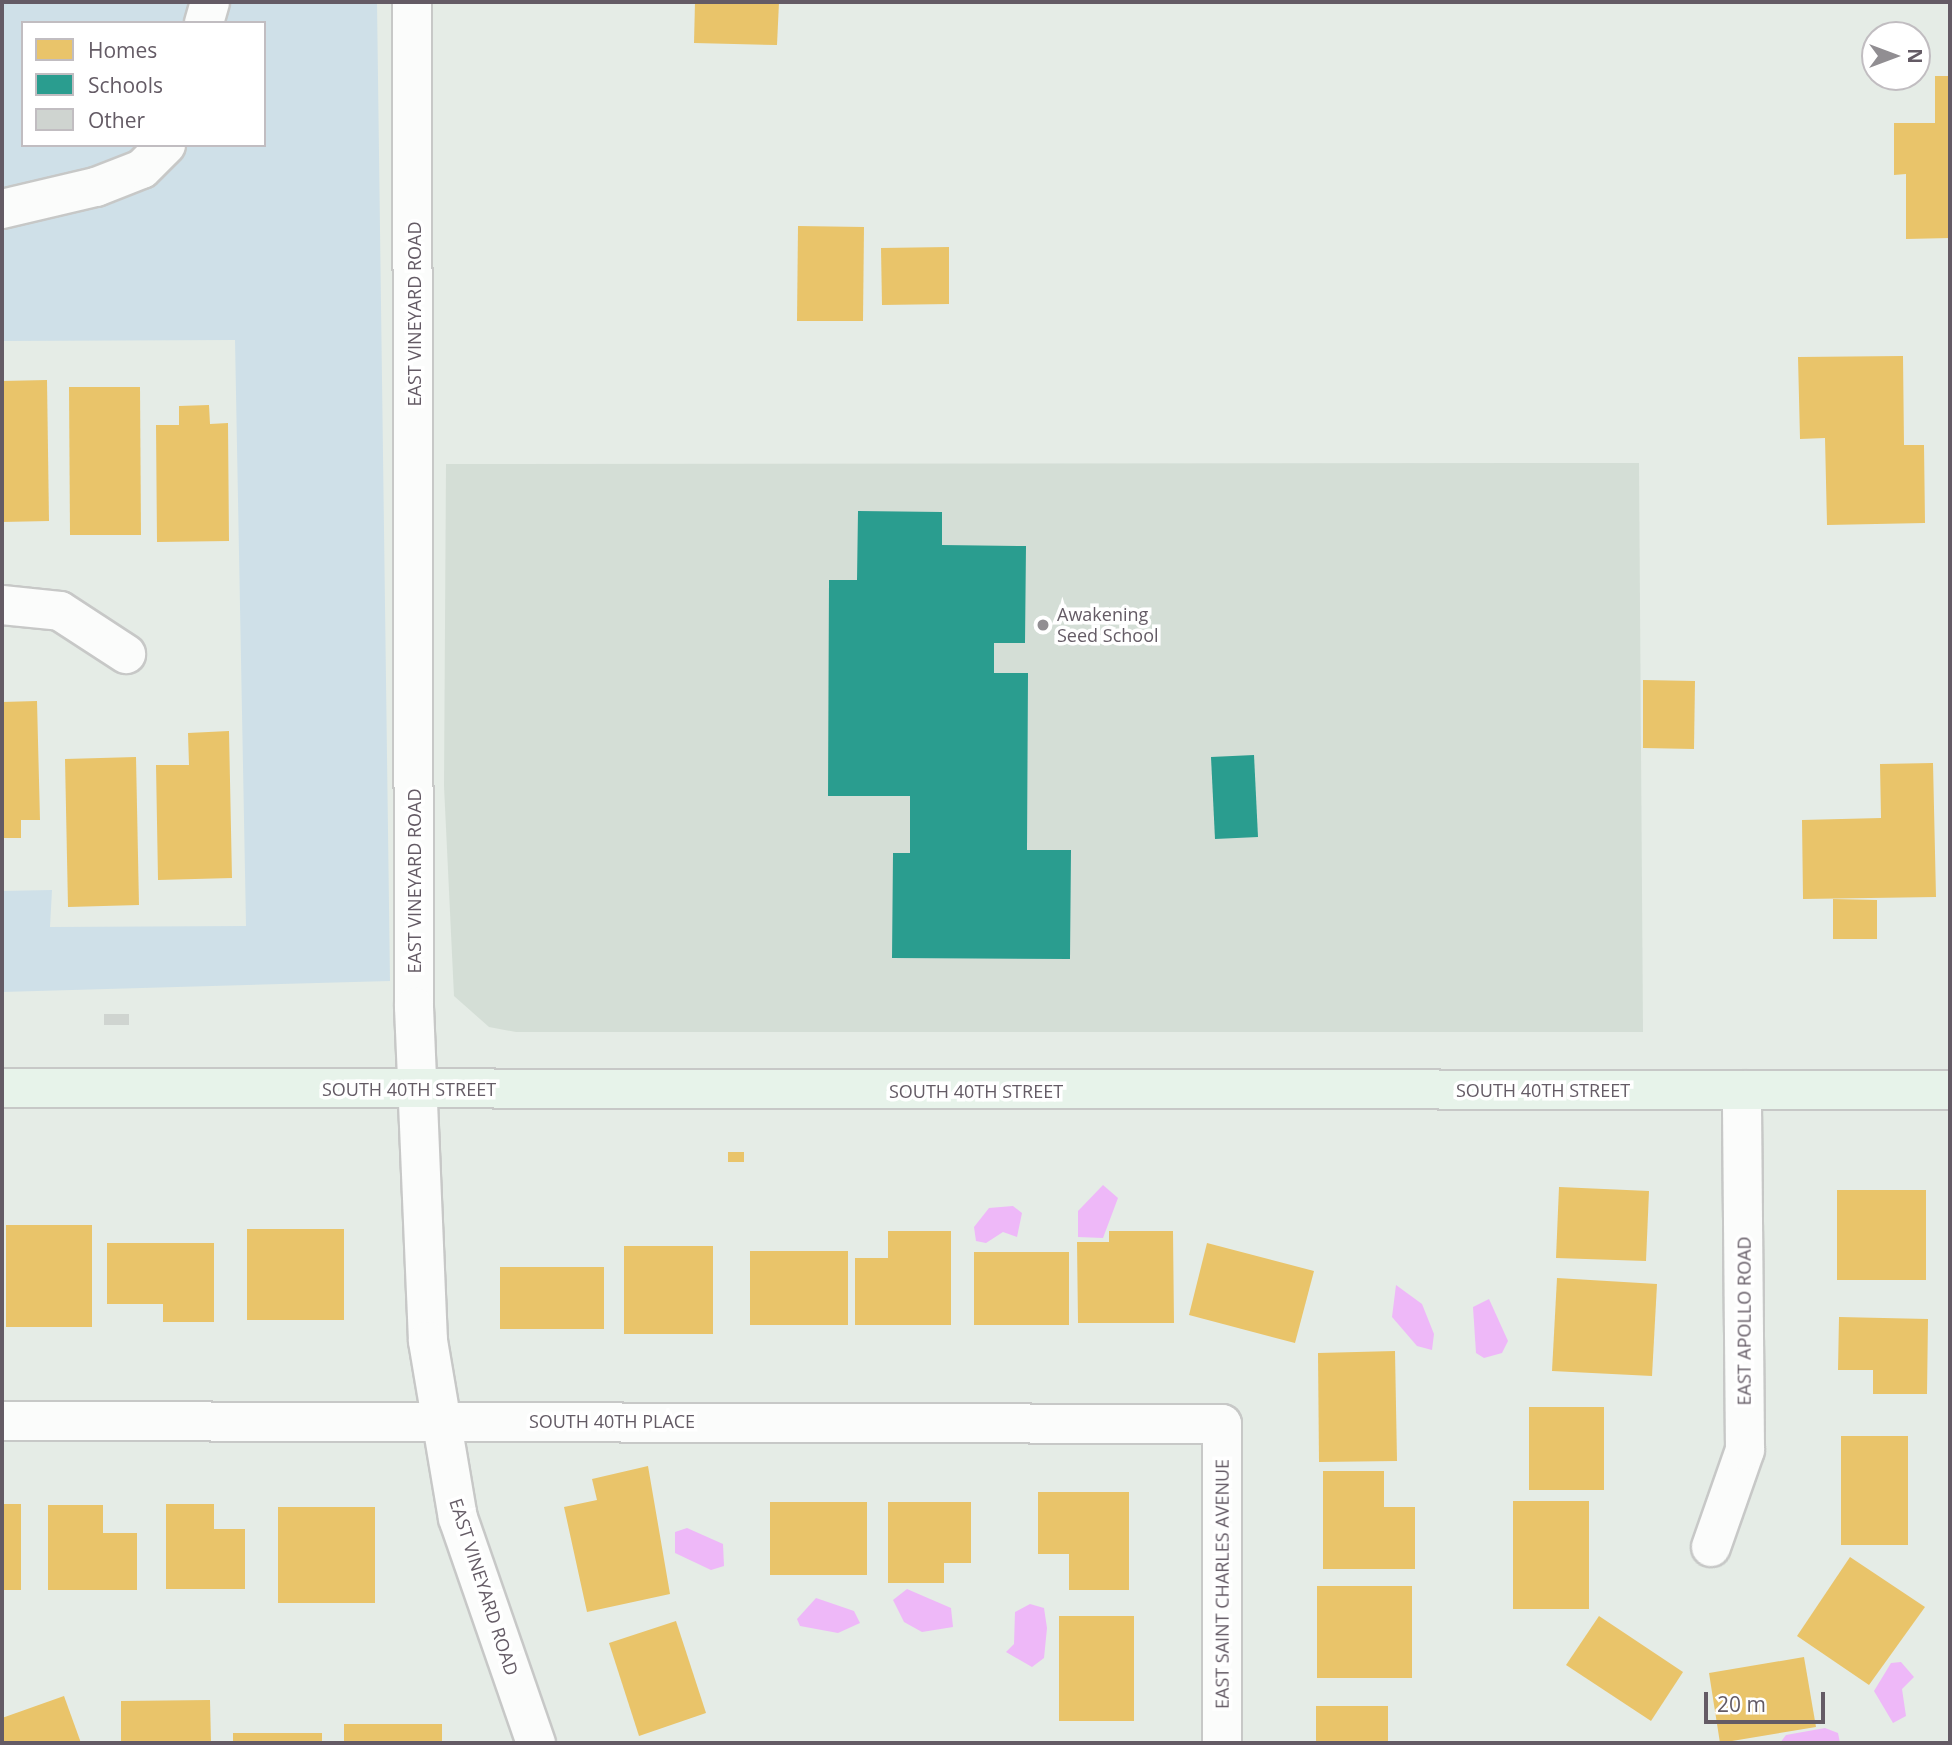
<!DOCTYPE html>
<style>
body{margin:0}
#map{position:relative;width:1952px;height:1745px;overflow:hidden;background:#e5ece6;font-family:"Open Sans",sans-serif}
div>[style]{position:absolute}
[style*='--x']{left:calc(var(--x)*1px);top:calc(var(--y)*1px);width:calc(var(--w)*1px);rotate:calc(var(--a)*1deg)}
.education>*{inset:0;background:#d4ded6}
.green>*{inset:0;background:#cfe0e8}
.water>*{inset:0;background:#eeb8f8}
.homes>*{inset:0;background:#e9c46a}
.schools>*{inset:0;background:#2a9d8f}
.building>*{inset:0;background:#cfd4d0}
.roads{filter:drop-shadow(2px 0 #c7c8c7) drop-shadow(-2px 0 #c7c8c7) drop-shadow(0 2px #c7c8c7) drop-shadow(0 -2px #c7c8c7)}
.minor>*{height:38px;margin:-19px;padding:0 19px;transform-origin:19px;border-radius:19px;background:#fbfcfb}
.major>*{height:38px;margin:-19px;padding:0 19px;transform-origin:19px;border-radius:19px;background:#e7f3ea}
.dots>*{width:19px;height:19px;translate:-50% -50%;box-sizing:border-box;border:4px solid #fff;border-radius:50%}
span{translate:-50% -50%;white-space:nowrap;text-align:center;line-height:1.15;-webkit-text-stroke:7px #fff;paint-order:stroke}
.street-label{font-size:18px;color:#645b65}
.poi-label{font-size:18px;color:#645b65}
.left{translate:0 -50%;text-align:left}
.frame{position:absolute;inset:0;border:4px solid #645b65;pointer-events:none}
.legend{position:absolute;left:21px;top:21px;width:245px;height:126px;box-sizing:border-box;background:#fff;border:2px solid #c1bdc1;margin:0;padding:9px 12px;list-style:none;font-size:21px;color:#645b65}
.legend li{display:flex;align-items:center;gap:14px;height:35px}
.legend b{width:35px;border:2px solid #c1bdc1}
.north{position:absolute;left:1861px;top:21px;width:70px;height:70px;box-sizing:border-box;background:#fff;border:2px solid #c1bdc1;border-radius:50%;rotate:90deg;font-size:19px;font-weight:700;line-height:28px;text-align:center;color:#645b65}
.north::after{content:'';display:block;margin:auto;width:24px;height:32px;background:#918e92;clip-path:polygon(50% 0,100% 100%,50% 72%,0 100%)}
.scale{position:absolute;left:1704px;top:1692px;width:121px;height:32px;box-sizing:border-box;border:4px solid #645b65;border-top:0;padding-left:9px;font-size:21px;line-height:24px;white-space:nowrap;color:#645b65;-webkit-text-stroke:5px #fff;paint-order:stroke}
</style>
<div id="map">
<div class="education">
<i style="clip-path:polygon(1639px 463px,1643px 1032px,516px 1032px,489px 1027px,454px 996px,444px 786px,446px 464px)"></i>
</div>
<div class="green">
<i style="clip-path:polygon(evenodd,2px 2px,377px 2px,390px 981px,2px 992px,2px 891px,52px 890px,50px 927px,246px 926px,235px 340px,2px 341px,2px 2px,23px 23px,264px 23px,264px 145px,23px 145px,23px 23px)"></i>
</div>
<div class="water">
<i style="clip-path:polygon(1103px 1185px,1118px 1198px,1103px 1238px,1078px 1237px,1078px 1211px)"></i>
<i style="clip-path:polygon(1013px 1206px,1022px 1213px,1017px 1237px,1003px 1232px,986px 1243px,976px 1241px,974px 1227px,989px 1208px)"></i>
<i style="clip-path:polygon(1396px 1285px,1422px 1304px,1434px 1334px,1432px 1350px,1417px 1346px,1392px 1317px)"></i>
<i style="clip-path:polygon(1489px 1299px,1508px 1341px,1502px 1353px,1484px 1358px,1476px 1353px,1473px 1307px)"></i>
<i style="clip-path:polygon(687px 1528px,723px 1544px,724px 1566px,711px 1570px,675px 1553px,675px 1532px)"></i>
<i style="clip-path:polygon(907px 1589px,951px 1608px,953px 1627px,922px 1632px,904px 1622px,893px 1600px)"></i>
<i style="clip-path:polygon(816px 1598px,854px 1611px,860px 1623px,838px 1633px,800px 1626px,797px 1619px)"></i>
<i style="clip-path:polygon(1030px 1604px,1044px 1608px,1047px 1628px,1044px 1658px,1032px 1667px,1006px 1652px,1014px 1644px,1015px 1612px)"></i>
<i style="clip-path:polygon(1901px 1662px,1914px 1677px,1902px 1689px,1906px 1716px,1893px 1723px,1874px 1691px,1891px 1663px)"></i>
<i style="clip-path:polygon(1825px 1728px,1838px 1733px,1840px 1743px,1780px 1743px,1786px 1735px)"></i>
</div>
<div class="homes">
<i style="clip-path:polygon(695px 2px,779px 2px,777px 45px,694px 43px)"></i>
<i style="clip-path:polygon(1935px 76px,1950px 76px,1950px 238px,1906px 239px,1906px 174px,1894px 175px,1894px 123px,1935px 123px)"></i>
<i style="clip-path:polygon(798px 226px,864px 227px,863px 321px,797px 321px)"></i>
<i style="clip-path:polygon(949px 247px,949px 304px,882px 305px,881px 248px)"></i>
<i style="clip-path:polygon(1903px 356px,1904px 445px,1924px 445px,1925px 523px,1827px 525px,1825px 438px,1800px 439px,1798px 357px)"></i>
<i style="clip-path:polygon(47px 380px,49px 521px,2px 522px,2px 381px)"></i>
<i style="clip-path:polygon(69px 387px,140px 387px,141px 535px,70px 535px)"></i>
<i style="clip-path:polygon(209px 405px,210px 424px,228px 423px,229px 541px,157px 542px,156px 425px,179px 425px,179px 406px)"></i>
<i style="clip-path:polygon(1643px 680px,1695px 681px,1694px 749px,1643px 748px)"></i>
<i style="clip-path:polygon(37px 701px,40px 820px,21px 820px,21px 838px,2px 838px,2px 702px)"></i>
<i style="clip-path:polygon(229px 731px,232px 878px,158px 880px,156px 765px,189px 765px,188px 733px)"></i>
<i style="clip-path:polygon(136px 757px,139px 905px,68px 907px,65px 759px)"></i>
<i style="clip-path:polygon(1933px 763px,1936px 897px,1803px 899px,1802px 820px,1881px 818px,1880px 764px)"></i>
<i style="clip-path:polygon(1833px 899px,1877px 900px,1877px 939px,1833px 939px)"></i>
<i style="clip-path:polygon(728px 1152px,744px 1152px,744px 1162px,728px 1162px)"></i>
<i style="clip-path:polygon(1559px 1187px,1649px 1191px,1646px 1261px,1556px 1258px)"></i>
<i style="clip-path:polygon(1837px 1190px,1926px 1190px,1926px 1280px,1837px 1280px)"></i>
<i style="clip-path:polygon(6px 1225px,92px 1225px,92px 1327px,6px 1327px)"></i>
<i style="clip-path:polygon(247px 1229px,344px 1229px,344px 1320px,247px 1320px)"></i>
<i style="clip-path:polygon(888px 1231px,951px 1231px,951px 1325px,855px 1325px,855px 1258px,888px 1258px)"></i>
<i style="clip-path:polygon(1109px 1231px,1173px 1231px,1174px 1323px,1078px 1323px,1077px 1242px,1109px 1242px)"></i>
<i style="clip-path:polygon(107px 1243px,214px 1243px,214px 1322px,163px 1322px,163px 1304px,107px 1304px)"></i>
<i style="clip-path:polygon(1207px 1243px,1314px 1271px,1295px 1343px,1189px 1315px)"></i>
<i style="clip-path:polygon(624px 1246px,713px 1246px,713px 1334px,624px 1334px)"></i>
<i style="clip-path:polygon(750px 1251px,848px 1251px,848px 1325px,750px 1325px)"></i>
<i style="clip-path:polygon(974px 1252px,1069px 1252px,1069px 1325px,974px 1325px)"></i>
<i style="clip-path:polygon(500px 1267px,604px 1267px,604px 1329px,500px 1329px)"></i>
<i style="clip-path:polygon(1557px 1278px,1657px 1284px,1652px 1376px,1552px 1371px)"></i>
<i style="clip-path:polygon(1839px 1317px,1928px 1319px,1927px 1394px,1873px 1394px,1873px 1370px,1838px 1370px)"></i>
<i style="clip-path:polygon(1395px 1351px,1397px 1461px,1319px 1462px,1318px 1353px)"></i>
<i style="clip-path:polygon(1529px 1407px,1604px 1407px,1604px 1490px,1529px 1490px)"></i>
<i style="clip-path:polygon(1841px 1436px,1908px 1436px,1908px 1545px,1841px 1545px)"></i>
<i style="clip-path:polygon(648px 1466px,670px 1594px,587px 1612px,564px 1507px,597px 1500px,592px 1479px)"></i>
<i style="clip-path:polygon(1323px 1471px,1384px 1471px,1384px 1507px,1415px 1507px,1415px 1569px,1323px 1569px)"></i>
<i style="clip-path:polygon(1038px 1492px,1129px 1492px,1129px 1590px,1069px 1590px,1069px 1554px,1038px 1554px)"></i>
<i style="clip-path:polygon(1513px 1501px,1589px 1501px,1589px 1609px,1513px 1609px)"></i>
<i style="clip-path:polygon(770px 1502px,867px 1502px,867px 1575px,770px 1575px)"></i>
<i style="clip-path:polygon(888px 1502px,971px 1502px,971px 1563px,944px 1563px,944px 1583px,888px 1583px)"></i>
<i style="clip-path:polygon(2px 1504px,21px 1504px,21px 1590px,2px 1590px)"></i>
<i style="clip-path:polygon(166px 1504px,214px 1504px,214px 1529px,245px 1529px,245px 1589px,166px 1589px)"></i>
<i style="clip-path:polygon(48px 1505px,103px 1505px,103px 1533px,137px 1533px,137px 1590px,48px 1590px)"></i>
<i style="clip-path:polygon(278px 1507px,375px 1507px,375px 1603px,278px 1603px)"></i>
<i style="clip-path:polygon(1850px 1557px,1925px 1607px,1869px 1685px,1797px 1636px)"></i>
<i style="clip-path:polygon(1317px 1586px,1412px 1586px,1412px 1678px,1317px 1678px)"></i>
<i style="clip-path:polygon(1059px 1616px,1134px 1616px,1134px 1721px,1059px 1721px)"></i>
<i style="clip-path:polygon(1599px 1616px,1683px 1672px,1651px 1721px,1566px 1665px)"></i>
<i style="clip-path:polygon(676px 1621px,706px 1713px,639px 1736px,609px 1643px)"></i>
<i style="clip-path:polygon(1804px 1657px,1816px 1727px,1720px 1743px,1709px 1673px)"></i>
<i style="clip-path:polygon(64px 1696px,81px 1743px,2px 1743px,2px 1718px)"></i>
<i style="clip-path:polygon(210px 1700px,211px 1743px,121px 1743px,121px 1701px)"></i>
<i style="clip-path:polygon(1316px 1706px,1388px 1706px,1388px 1743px,1316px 1743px)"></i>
<i style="clip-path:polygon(344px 1724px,442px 1724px,442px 1743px,344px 1743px)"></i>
<i style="clip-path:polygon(233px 1733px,322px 1733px,322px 1743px,233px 1743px)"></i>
</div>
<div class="schools">
<i style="clip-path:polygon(858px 511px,942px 512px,942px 545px,1026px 546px,1025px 643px,994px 643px,994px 673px,1028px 673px,1027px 850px,1071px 850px,1070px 959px,892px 958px,893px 853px,910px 853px,910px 796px,828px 796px,829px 580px,857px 580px)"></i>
<i style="clip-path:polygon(1254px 755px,1258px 837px,1215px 839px,1211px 757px)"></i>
</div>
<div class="building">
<i style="clip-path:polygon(104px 1014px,129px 1014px,129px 1025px,104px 1025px)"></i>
</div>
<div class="roads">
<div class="minor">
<i style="--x:412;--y:2;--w:1005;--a:89.89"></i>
<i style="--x:414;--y:1007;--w:334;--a:87.6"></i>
<i style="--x:428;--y:1341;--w:180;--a:80.4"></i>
<i style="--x:458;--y:1518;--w:238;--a:70.9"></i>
<i style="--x:204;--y:23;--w:22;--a:-74"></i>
<i style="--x:2;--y:209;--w:97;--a:-13.2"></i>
<i style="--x:96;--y:187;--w:49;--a:-21.4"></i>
<i style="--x:142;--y:169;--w:34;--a:-45"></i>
<i style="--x:2;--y:605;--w:58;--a:5.9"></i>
<i style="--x:60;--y:611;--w:79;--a:33.1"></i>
<i style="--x:2;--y:1421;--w:1220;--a:0.14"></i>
<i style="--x:1222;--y:1424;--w:319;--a:90"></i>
<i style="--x:1711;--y:1547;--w:103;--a:-70.7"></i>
<i style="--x:1745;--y:1450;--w:360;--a:-90.5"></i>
</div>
<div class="major">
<i style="--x:2;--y:1088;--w:1948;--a:0.06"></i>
</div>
</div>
<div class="dots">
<i style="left:1043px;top:625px;background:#918e92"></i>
</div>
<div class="street-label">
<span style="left:414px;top:314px;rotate:-90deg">EAST VINEYARD ROAD</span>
<span style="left:414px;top:881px;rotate:-90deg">EAST VINEYARD ROAD</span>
<span style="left:409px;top:1089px">SOUTH 40TH STREET</span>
<span style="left:1543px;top:1090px">SOUTH 40TH STREET</span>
<span style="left:976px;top:1091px">SOUTH 40TH STREET</span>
<span style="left:1744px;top:1321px;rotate:-90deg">EAST APOLLO ROAD</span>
<span style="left:612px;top:1421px">SOUTH 40TH PLACE</span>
<span style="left:1222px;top:1584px;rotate:-90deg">EAST SAINT CHARLES AVENUE</span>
<span style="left:484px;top:1587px;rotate:72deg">EAST VINEYARD ROAD</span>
</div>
<div class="poi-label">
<span class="left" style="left:1057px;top:625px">Awakening<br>Seed School</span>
</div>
<div class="frame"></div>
<ul class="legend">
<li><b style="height:19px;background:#e9c46a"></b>Homes</li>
<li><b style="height:19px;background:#2a9d8f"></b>Schools</li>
<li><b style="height:19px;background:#cfd4d0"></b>Other</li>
</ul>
<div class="north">N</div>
<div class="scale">20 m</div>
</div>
